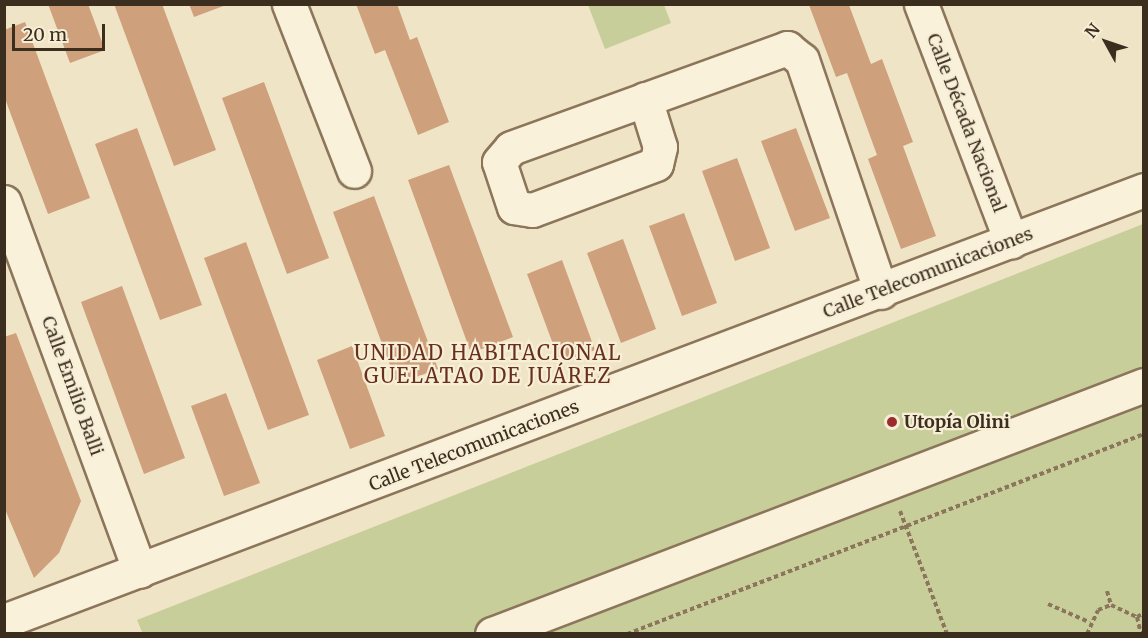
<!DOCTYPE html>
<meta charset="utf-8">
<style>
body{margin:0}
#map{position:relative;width:1148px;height:638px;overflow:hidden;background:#f0e4c6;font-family:Merriweather,serif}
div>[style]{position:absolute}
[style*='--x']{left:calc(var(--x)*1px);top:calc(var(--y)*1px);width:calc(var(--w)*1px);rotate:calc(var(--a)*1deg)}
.green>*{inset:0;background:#c7ce9a}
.building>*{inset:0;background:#cea07c}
.path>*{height:4px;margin-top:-2px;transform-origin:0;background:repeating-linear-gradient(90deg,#8c765b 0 4.5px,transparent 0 7.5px)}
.roads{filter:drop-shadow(2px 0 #8c765b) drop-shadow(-2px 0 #8c765b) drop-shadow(0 2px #8c765b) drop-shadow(0 -2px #8c765b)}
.street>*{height:33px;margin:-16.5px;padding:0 16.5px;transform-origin:16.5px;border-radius:16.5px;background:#faf1da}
.dots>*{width:16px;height:16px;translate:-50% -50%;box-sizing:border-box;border:3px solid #f7eed6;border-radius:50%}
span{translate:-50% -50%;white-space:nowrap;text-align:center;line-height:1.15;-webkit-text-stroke:4.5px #f7eed6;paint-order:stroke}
.street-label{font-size:18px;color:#3c2e1f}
.poi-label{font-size:18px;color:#3c2e1f;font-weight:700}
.left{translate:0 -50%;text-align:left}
.neighbourhood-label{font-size:20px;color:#692f1e;letter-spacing:1.5px}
.frame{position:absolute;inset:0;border:6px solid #3c2e1f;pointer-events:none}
.north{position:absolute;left:1076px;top:12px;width:60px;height:60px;-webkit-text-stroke:4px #f7eed6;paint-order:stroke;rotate:310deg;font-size:16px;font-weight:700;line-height:24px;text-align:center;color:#3c2e1f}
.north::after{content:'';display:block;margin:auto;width:21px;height:27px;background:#3c2e1f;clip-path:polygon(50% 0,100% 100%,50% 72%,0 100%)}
.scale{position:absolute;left:12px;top:24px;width:93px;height:27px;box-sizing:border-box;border:3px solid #3c2e1f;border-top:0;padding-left:8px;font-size:18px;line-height:21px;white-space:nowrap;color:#3c2e1f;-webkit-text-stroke:4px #f7eed6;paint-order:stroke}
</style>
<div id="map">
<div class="green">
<i style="clip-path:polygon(588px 5px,664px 5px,671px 23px,605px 49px)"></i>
<i style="clip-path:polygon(1143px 224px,1143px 633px,143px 634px,137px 620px)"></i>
</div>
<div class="building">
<i style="clip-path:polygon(48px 4px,88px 4px,105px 50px,70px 63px)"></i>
<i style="clip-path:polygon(114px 4px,162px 4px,216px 150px,174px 166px)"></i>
<i style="clip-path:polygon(189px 4px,226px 4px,226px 5px,194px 17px)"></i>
<i style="clip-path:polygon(356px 4px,397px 4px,410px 40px,417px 37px,449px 122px,418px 135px,385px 50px,375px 54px)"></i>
<i style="clip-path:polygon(809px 5px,849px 5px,871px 64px,882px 59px,913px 142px,903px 146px,936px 236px,901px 249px,868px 159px,877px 155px,847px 73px,836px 77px)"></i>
<i style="clip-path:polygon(25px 22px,90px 198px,48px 214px,4px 96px,4px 30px)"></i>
<i style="clip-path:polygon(264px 82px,329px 258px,287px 274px,222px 98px)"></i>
<i style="clip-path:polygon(137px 128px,202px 305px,160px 320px,95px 144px)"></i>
<i style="clip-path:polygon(796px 128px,830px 218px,795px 231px,761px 141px)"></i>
<i style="clip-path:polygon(737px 158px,770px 248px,735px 261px,702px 171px)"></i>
<i style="clip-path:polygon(449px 165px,513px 337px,471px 353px,408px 180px)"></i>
<i style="clip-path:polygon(374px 196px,438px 369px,397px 384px,333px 212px)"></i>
<i style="clip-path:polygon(684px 213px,717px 303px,682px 316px,649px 226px)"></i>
<i style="clip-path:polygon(623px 239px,656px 329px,621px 343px,587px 253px)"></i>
<i style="clip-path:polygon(246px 242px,309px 415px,268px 430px,204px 258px)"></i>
<i style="clip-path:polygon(562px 260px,595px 350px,560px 363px,527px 274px)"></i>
<i style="clip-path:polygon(122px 286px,185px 458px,144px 474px,81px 302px)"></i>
<i style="clip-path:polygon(16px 333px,81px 501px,59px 553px,34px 578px,4px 507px,4px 337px)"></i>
<i style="clip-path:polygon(352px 346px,385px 436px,350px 449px,317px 360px)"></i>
<i style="clip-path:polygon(226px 393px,260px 483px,224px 496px,191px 406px)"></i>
</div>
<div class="path">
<i style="--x:900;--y:511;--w:132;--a:69.1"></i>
<i style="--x:1107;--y:591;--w:15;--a:74"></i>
<i style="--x:1048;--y:604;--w:45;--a:23.7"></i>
<i style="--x:1137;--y:617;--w:8;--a:-30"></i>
<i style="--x:627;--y:634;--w:554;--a:-21.15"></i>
<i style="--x:1087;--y:634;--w:26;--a:-65"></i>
<i style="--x:1098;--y:610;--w:14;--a:-21"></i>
<i style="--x:1111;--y:605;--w:29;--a:25"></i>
<i style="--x:1137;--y:617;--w:17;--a:77"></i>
</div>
<div class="roads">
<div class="street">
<i style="--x:289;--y:4;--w:179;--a:68.7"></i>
<i style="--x:921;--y:4;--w:254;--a:69.2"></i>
<i style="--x:645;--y:99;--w:50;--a:72.6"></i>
<i style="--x:660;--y:147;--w:17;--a:103"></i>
<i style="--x:656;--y:164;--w:132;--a:159.6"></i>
<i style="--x:532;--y:210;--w:18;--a:-171"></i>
<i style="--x:514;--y:207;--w:47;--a:-108.4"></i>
<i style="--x:499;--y:162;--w:18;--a:-49"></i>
<i style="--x:511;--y:148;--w:294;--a:-19.9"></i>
<i style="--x:787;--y:48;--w:19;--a:39"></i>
<i style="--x:802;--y:60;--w:245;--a:71.2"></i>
<i style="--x:4;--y:202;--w:393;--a:69.8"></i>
<i style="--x:4;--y:621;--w:1219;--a:-20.71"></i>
<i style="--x:492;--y:634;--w:698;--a:-20.9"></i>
</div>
</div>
<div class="dots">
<i style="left:892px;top:422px;background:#9c2c2a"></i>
</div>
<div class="street-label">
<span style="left:966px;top:123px;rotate:69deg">Calle Década Nacional</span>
<span style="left:928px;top:273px;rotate:-21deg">Calle Telecomunicaciones</span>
<span style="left:72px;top:386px;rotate:70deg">Calle Emilio Balli</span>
<span style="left:474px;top:446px;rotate:-21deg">Calle Telecomunicaciones</span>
</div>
<div class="poi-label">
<span class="left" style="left:904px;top:422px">Utopía Olini</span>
</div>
<div class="neighbourhood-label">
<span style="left:488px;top:364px">UNIDAD HABITACIONAL<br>GUELATAO DE JUÁREZ</span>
</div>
<div class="frame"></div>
<div class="north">N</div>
<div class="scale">20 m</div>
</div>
